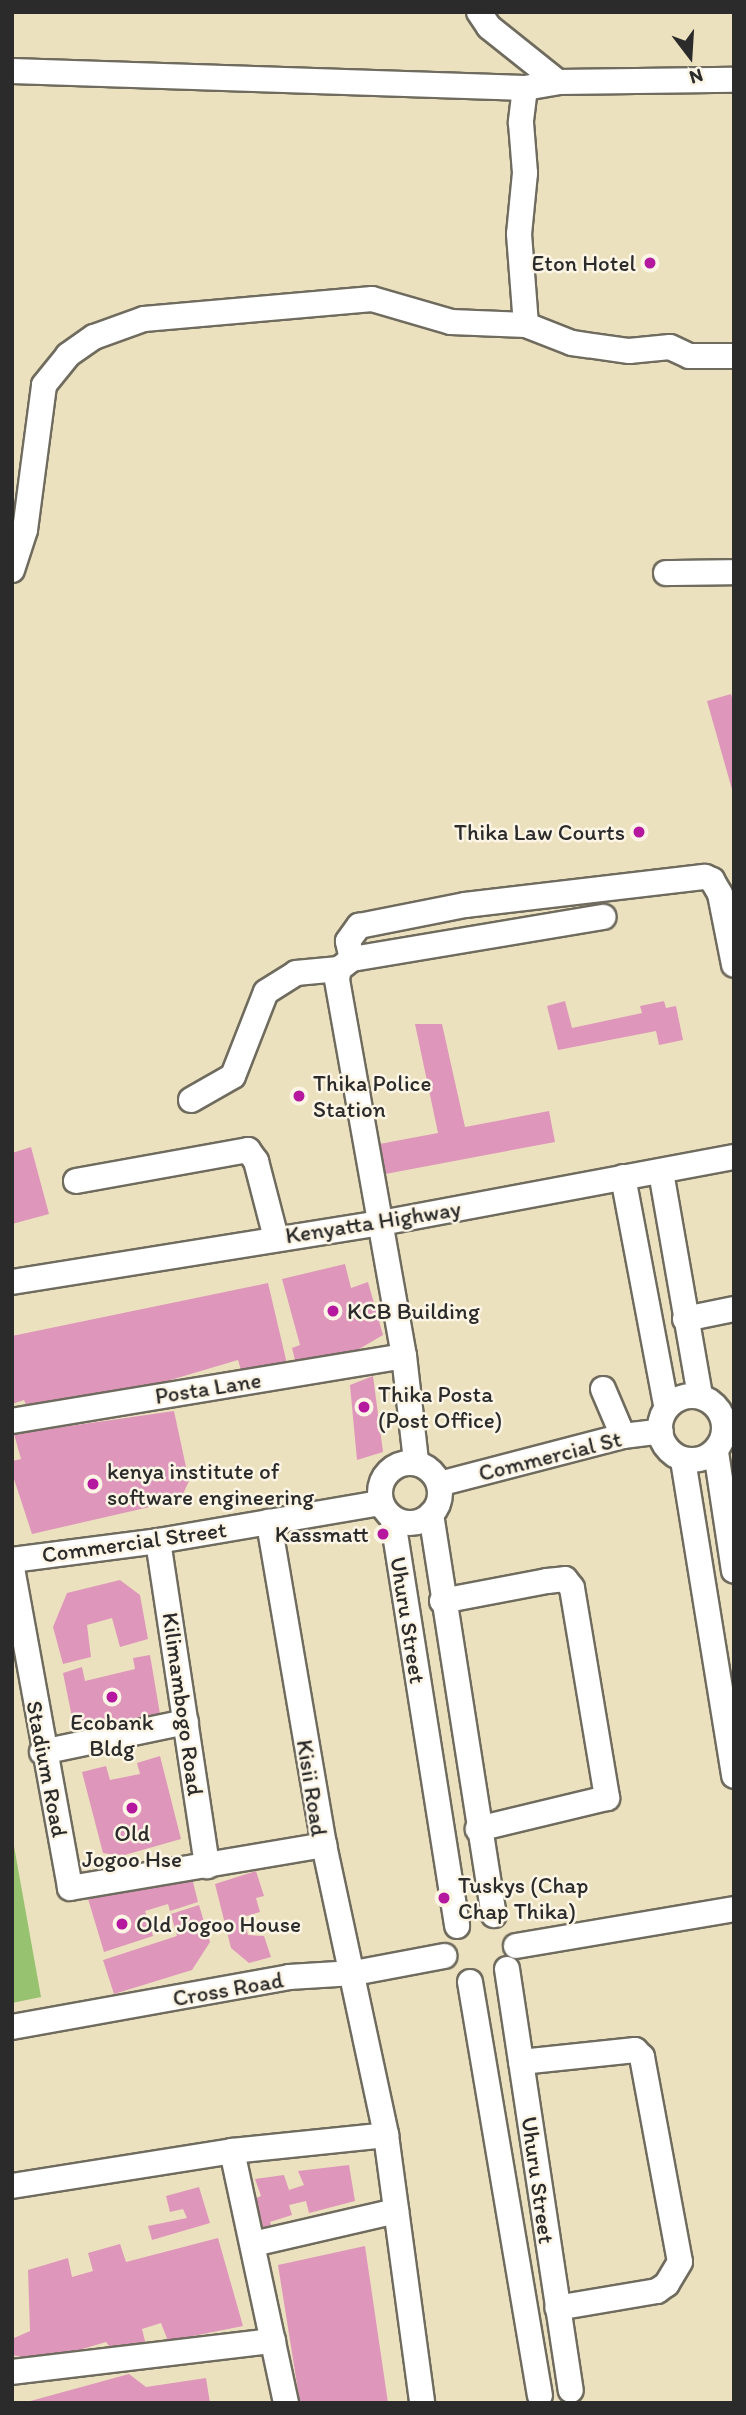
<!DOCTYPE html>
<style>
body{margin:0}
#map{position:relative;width:746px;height:2415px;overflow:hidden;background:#ece1be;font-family:Itim,sans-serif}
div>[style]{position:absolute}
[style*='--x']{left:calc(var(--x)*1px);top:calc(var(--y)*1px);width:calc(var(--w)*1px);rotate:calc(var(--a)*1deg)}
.green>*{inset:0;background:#97c270}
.building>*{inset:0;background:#de96bb}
.roads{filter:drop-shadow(2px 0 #6f6b5e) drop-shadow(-2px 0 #6f6b5e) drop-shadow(0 2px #6f6b5e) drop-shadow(0 -2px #6f6b5e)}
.minor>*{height:24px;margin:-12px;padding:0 12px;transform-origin:12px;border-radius:12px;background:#fff}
.minor>.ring{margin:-12px;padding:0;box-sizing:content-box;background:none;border:24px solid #fff;border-radius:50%}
.dots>*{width:19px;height:19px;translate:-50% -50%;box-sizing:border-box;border:4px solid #fcf5e5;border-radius:50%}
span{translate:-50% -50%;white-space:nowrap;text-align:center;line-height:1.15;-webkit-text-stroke:5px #fcf5e5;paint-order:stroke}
.poi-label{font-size:23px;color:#2b2b2b}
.right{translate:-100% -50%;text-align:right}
.left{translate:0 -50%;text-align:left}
.street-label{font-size:23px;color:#2b2b2b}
.frame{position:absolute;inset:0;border:14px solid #2b2b2b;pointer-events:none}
.north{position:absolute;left:655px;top:21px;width:70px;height:70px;-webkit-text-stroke:5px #fcf5e5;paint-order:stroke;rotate:163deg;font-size:19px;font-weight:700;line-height:28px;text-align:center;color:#2b2b2b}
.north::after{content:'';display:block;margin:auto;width:24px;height:32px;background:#2b2b2b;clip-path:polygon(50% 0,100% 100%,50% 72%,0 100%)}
</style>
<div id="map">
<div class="green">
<i style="clip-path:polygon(12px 1835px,41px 1997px,12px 2003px)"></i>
</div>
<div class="building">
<i style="clip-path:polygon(731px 694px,734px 705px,733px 793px,707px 701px)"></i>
<i style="clip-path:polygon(565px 1001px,572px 1028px,642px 1013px,640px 1006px,664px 1001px,666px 1008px,676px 1006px,683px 1040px,659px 1045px,656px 1031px,558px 1050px,547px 1006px)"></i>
<i style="clip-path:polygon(415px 1024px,442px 1024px,465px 1127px,549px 1111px,555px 1142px,380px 1175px,374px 1145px,438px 1133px)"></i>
<i style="clip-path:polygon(31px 1147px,49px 1214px,12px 1224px,12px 1153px)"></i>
<i style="clip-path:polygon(345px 1264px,351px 1288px,368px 1282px,383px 1335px,354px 1352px,296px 1364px,292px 1348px,300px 1345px,282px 1279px)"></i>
<i style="clip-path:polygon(268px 1283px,287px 1364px,243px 1377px,238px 1360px,96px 1402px,93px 1393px,28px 1410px,24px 1400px,12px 1404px,12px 1336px)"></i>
<i style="clip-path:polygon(373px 1376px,383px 1452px,357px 1460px,350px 1385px)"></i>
<i style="clip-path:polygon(174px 1411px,189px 1481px,180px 1500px,32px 1534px,12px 1473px,12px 1461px,21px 1459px,14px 1434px)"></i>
<i style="clip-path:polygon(120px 1580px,140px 1595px,148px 1639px,120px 1647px,112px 1618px,87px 1625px,91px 1657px,63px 1664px,53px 1627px,67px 1593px)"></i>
<i style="clip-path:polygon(150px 1655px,160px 1714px,75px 1732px,63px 1673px,82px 1667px,85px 1681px,135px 1669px,133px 1658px)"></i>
<i style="clip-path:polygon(160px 1756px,181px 1839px,121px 1856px,103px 1853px,82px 1772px,106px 1766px,110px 1780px,140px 1774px,137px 1763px)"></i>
<i style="clip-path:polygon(190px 1870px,198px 1902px,170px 1911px,168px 1904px,145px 1911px,153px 1936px,104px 1952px,88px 1899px)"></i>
<i style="clip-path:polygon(256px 1871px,264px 1896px,256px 1898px,260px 1912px,243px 1917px,248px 1935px,264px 1936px,271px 1957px,249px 1963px,231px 1948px,215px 1884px)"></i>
<i style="clip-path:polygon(199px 1905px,210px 1942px,192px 1970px,114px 1994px,103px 1960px,177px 1936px,171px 1914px)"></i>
<i style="clip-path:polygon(349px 2165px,355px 2201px,309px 2213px,306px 2201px,289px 2205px,292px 2215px,270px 2222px,275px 2235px,264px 2238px,252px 2200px,261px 2196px,255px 2179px,284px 2175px,289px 2190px,304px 2185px,298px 2171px)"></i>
<i style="clip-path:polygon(199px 2187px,210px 2223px,152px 2240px,148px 2226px,187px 2218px,183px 2209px,170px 2212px,166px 2196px)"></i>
<i style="clip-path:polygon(218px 2238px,243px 2326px,168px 2341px,161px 2323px,142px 2329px,146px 2345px,113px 2351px,106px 2342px,42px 2361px,12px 2355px,12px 2339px,30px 2331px,28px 2270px,68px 2258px,72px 2277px,93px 2271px,88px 2253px,120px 2244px,126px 2262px)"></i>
<i style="clip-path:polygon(365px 2246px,388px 2403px,300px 2403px,278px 2265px)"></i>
<i style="clip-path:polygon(129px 2374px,146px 2387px,206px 2378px,210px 2403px,23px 2403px)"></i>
</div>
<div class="roads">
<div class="minor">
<i style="--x:479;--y:12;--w:18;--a:56"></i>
<i style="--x:489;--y:27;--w:88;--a:38.6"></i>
<i style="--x:12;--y:71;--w:513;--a:1.9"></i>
<i style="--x:525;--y:88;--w:34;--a:-10"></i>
<i style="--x:558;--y:82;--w:176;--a:-0.7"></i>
<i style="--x:525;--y:88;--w:35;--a:97"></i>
<i style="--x:521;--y:123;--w:50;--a:85.4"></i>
<i style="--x:525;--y:173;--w:61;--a:95.6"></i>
<i style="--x:519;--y:234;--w:91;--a:85.6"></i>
<i style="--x:12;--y:570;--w:42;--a:-72"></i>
<i style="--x:25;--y:530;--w:146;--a:-82.5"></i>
<i style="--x:44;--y:385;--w:38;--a:-51"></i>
<i style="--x:68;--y:355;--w:32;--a:-35"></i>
<i style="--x:94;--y:337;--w:53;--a:-19.8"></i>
<i style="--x:144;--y:319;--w:229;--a:-5"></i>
<i style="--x:372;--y:299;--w:82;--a:16.2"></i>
<i style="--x:451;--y:322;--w:75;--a:2.3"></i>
<i style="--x:526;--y:325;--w:49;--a:21.4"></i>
<i style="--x:572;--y:343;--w:58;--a:8"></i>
<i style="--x:629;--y:351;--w:41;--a:-5.6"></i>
<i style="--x:670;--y:347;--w:21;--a:25"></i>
<i style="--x:689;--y:356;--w:45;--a:0"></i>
<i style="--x:666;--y:573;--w:68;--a:-0.8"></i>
<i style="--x:352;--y:959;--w:18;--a:-103"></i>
<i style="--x:348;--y:941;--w:19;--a:-54"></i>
<i style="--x:359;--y:926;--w:108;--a:-11.2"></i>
<i style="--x:465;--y:905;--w:242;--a:-6.7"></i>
<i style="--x:705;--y:877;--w:8;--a:23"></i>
<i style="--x:712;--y:880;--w:16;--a:60"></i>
<i style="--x:720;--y:894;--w:72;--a:78.8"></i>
<i style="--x:191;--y:1100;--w:48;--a:-29.7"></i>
<i style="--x:233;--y:1076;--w:90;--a:-68.6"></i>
<i style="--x:266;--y:992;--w:36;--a:-32"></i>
<i style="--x:296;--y:973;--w:43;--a:-5.3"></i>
<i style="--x:661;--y:1172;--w:226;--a:80.1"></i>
<i style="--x:623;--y:1177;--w:232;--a:79.3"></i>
<i style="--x:76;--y:1181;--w:175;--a:-10.2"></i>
<i style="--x:248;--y:1150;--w:14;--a:54"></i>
<i style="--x:256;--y:1161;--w:80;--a:75.4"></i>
<i style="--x:12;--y:1282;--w:374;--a:-9.1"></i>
<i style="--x:381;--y:1223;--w:359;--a:-10.6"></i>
<i style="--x:685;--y:1319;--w:50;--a:-11.5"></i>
<i style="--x:603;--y:1389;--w:51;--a:66.9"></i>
<i class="ring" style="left:660px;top:1396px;width:40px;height:40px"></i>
<i style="--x:12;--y:1421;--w:397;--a:-9.4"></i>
<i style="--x:716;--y:1452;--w:120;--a:81.4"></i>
<i style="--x:683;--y:1460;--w:320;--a:80.8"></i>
<i style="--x:416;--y:1461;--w:106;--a:-96.5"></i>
<i style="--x:404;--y:1356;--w:383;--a:-100.1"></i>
<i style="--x:337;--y:979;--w:10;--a:-79"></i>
<i style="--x:339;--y:969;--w:16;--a:-38"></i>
<i style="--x:352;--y:959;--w:255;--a:-9.5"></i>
<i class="ring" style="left:380px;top:1463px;width:36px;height:36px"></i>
<i style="--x:439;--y:1484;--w:190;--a:-14.6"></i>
<i style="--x:623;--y:1436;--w:38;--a:-7"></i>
<i style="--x:431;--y:1514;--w:406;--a:81.1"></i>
<i style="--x:393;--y:1521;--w:410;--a:81"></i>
<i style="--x:158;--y:1541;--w:329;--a:81.4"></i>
<i style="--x:12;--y:1560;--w:147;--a:-7.4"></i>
<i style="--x:158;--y:1541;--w:226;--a:-9.7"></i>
<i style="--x:12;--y:1568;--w:325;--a:79.7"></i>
<i style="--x:70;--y:1888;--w:258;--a:-9.6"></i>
<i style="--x:324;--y:1845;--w:328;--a:-99.7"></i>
<i style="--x:442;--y:1601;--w:107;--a:-10.8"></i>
<i style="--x:547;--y:1581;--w:18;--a:-6"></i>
<i style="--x:565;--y:1579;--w:11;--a:52"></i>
<i style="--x:572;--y:1588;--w:213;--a:80.5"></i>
<i style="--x:607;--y:1798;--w:133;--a:166.5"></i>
<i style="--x:42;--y:1752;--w:147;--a:-11.8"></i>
<i style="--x:324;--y:1845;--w:297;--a:77.9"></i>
<i style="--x:386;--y:2135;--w:270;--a:82.3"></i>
<i style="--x:516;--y:1946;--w:221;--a:-9.6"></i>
<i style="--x:507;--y:1969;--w:426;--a:81.4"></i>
<i style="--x:470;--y:1982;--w:419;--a:80.4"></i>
<i style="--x:12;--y:2027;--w:281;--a:-10.2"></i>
<i style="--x:289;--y:1977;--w:65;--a:-3.5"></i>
<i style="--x:354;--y:1973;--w:92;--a:-10.7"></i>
<i style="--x:521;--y:2062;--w:115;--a:-6"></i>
<i style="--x:635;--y:2050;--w:10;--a:45"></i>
<i style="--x:642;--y:2057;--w:208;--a:79.5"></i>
<i style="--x:680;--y:2262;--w:26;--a:121"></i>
<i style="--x:667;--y:2284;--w:12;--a:145"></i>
<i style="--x:657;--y:2291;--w:101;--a:170.4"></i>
<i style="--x:232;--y:2151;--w:258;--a:77.9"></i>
<i style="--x:12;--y:2186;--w:223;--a:-9"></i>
<i style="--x:232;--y:2151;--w:155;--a:-5.9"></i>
<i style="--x:253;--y:2244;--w:147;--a:-13"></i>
<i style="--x:12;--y:2372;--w:263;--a:-6.8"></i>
</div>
</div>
<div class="dots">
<i style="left:650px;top:263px;background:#b5179e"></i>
<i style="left:639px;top:832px;background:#b5179e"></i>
<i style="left:299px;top:1096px;background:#b5179e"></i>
<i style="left:333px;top:1311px;background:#b5179e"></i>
<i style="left:364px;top:1407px;background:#b5179e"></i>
<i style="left:93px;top:1484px;background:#b5179e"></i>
<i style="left:383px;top:1534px;background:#b5179e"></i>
<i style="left:112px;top:1697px;background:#b5179e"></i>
<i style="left:132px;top:1808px;background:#b5179e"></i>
<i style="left:444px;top:1898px;background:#b5179e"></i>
<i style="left:122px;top:1924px;background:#b5179e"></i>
</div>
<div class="poi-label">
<span class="right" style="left:636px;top:263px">Eton Hotel</span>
<span class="right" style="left:625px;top:832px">Thika Law Courts</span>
<span class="left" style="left:313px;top:1096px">Thika Police<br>Station</span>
<span class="left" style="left:347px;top:1311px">KCB Building</span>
<span class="left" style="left:378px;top:1407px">Thika Posta<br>(Post Office)</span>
<span class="left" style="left:107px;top:1484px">kenya institute of<br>software engineering</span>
<span class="right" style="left:369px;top:1534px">Kassmatt</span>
<span style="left:112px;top:1735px">Ecobank<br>Bldg</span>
<span style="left:132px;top:1846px">Old<br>Jogoo Hse</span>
<span class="left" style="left:458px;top:1898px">Tuskys (Chap<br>Chap Thika)</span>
<span class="left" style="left:136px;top:1924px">Old Jogoo House</span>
</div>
<div class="street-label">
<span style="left:373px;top:1222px;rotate:-9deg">Kenyatta Highway</span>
<span style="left:208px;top:1388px;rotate:-9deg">Posta Lane</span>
<span style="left:550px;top:1456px;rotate:-14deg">Commercial St</span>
<span style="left:134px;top:1542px;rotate:-8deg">Commercial Street</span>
<span style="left:408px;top:1620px;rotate:81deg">Uhuru Street</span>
<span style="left:183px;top:1704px;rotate:82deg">Kilimambogo Road</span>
<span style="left:47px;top:1769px;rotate:79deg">Stadium Road</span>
<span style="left:312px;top:1788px;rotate:81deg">Kisii Road</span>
<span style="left:228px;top:1989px;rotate:-10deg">Cross Road</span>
<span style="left:538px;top:2180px;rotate:82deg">Uhuru Street</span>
</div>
<div class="frame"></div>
<div class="north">N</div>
</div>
